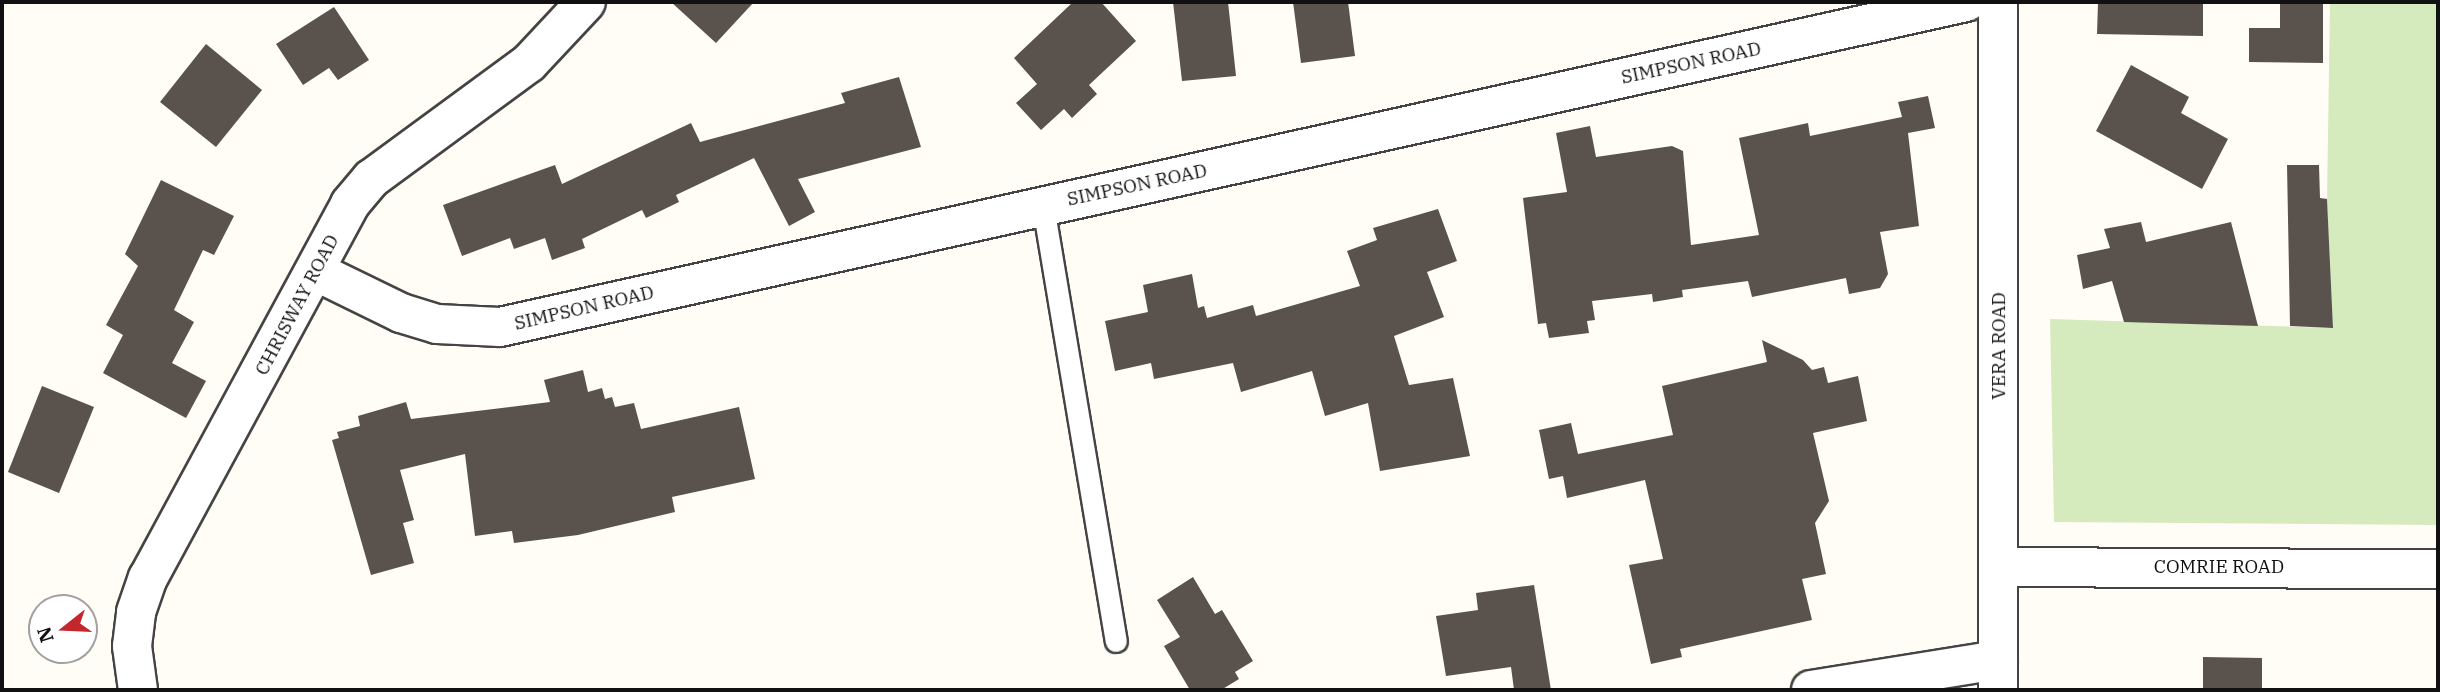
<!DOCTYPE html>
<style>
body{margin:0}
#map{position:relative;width:2440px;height:692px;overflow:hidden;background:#fffdf5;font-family:"IBM Plex Serif",serif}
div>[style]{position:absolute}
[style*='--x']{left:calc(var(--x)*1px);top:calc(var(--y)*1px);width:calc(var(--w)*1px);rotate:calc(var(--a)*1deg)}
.green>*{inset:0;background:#d5ebbd}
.building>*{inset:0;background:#5a524d}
.roads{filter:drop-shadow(2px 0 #444) drop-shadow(-2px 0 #444) drop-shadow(0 2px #444) drop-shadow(0 -2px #444)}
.lane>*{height:21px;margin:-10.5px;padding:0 10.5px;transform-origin:10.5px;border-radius:10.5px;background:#fff}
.street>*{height:38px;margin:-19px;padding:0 19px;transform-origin:19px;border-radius:19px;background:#fff}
span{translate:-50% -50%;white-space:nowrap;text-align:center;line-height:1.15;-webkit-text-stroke:7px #fff;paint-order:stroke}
.street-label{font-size:19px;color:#111}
.frame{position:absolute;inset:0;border:4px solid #111;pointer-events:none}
.north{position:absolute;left:28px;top:594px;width:70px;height:70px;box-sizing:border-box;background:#fff;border:2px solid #a0a0a0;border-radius:50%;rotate:252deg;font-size:19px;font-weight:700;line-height:28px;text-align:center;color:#111}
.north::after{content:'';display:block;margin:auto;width:24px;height:32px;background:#c4262e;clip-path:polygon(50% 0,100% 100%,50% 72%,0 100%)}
</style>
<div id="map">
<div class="green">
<i style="clip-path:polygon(2330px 2px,2438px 2px,2438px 525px,2054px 522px,2050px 319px,2333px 328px,2327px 202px)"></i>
</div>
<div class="building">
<i style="clip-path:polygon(671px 2px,754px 2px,716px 43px)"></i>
<i style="clip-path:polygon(1073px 2px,1101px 2px,1136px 41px,1089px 85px,1097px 94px,1072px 118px,1064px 109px,1041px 130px,1016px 103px,1037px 84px,1014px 58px)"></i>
<i style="clip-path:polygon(1173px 2px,1228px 2px,1236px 76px,1182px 81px)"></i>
<i style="clip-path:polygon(1293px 2px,1348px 2px,1355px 56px,1301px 63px)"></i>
<i style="clip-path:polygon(2098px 2px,2203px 2px,2203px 36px,2097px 34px)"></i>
<i style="clip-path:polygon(2280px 2px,2323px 2px,2323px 63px,2249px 62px,2249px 28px,2280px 28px)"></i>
<i style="clip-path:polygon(334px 7px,369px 60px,338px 80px,329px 68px,303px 85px,276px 44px)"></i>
<i style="clip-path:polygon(206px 44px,262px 90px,216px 147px,160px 102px)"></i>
<i style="clip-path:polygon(2131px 65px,2189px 97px,2181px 113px,2228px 139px,2202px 189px,2096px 131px)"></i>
<i style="clip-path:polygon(899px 77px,921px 147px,798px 179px,815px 212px,789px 226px,754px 158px,676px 195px,679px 202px,646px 218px,642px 210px,582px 239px,585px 248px,552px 260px,545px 238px,514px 249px,510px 238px,462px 256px,443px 205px,555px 165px,562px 184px,691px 123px,700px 142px,845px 103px,841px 93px)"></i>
<i style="clip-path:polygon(1928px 96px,1935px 128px,1908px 133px,1919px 226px,1880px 232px,1888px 274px,1880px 288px,1849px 294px,1846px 278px,1752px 297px,1748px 281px,1682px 290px,1683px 297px,1653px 302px,1652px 294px,1592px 301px,1595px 320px,1587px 321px,1589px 333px,1549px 338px,1546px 323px,1538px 324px,1523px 198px,1567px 192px,1556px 133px,1590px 126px,1596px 157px,1672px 146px,1683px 151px,1691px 245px,1759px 235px,1739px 138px,1808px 123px,1810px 136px,1902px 117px,1898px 102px)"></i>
<i style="clip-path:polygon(2287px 165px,2319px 165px,2320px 198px,2327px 199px,2333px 328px,2290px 326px)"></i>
<i style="clip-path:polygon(161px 180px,234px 216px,214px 255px,203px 250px,174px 310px,194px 322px,172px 363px,206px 381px,186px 418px,103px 373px,123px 335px,106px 325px,138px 266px,125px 254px)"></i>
<i style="clip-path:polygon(1438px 209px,1457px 261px,1427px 272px,1444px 317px,1394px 336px,1409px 385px,1453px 378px,1470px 456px,1380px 471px,1368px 403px,1325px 416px,1312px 371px,1241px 392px,1233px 363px,1154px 379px,1151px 363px,1115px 371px,1105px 321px,1148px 312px,1143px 285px,1192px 274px,1198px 308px,1204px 306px,1207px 318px,1253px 305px,1256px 316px,1360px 286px,1347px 251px,1377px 240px,1373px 228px)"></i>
<i style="clip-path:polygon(2141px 222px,2146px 242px,2231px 222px,2258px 326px,2124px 322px,2112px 281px,2083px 289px,2077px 255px,2110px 248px,2104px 229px)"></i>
<i style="clip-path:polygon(1762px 340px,1803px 360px,1812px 370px,1824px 367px,1828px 383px,1858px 376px,1867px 421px,1813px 433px,1829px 501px,1815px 523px,1826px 574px,1802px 579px,1812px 620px,1680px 649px,1682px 657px,1651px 664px,1629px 565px,1663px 559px,1645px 480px,1567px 498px,1563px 476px,1549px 479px,1539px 430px,1571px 423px,1578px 454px,1673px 435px,1662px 386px,1767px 362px)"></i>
<i style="clip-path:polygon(583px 370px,588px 392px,602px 388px,605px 399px,612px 397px,615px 407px,634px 403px,641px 429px,739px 407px,755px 479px,672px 497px,675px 512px,578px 535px,514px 543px,512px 531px,475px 536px,465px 454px,400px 470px,414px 520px,403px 523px,414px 563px,371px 575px,332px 440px,339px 438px,337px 432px,360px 426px,358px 416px,406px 402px,411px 419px,550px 402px,544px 380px)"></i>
<i style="clip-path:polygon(42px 386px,94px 407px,59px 493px,8px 472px)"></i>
<i style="clip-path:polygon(1193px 577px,1215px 614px,1222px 610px,1253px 661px,1235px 672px,1239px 679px,1221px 690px,1190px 690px,1164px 646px,1180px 637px,1157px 600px)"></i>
<i style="clip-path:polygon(1534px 585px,1551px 690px,1514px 690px,1511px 667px,1446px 676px,1436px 616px,1478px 610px,1476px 593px)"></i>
<i style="clip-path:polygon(2203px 657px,2262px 658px,2262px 690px,2203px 690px)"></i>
</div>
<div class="roads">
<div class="lane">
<i style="--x:1043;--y:206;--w:441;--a:80.5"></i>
</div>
<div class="street">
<i style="--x:1998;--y:2;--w:688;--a:90"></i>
<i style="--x:315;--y:271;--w:96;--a:26"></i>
<i style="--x:401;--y:313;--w:38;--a:17"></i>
<i style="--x:437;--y:324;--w:63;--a:2.7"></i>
<i style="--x:500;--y:327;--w:1502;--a:-12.5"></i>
<i style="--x:1999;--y:567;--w:439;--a:0.3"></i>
<i style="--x:138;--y:690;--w:44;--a:-97.8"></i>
<i style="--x:132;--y:646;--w:34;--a:-83"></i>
<i style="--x:136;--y:612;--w:36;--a:-71"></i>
<i style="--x:148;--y:578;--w:425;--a:-61.6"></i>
<i style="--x:350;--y:204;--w:33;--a:-50"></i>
<i style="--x:371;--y:179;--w:196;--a:-36.3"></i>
<i style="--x:529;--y:63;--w:83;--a:-46.9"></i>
<i style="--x:1811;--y:690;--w:189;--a:-9.1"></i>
</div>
</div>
<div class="street-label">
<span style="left:1691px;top:63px;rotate:-12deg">SIMPSON ROAD</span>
<span style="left:1137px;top:185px;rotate:-12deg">SIMPSON ROAD</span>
<span style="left:297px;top:305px;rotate:-62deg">CHRISWAY ROAD</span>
<span style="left:584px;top:308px;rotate:-13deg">SIMPSON ROAD</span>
<span style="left:1999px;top:346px;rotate:-90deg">VERA ROAD</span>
<span style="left:2219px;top:567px">COMRIE ROAD</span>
</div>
<div class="frame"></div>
<div class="north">N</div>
</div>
